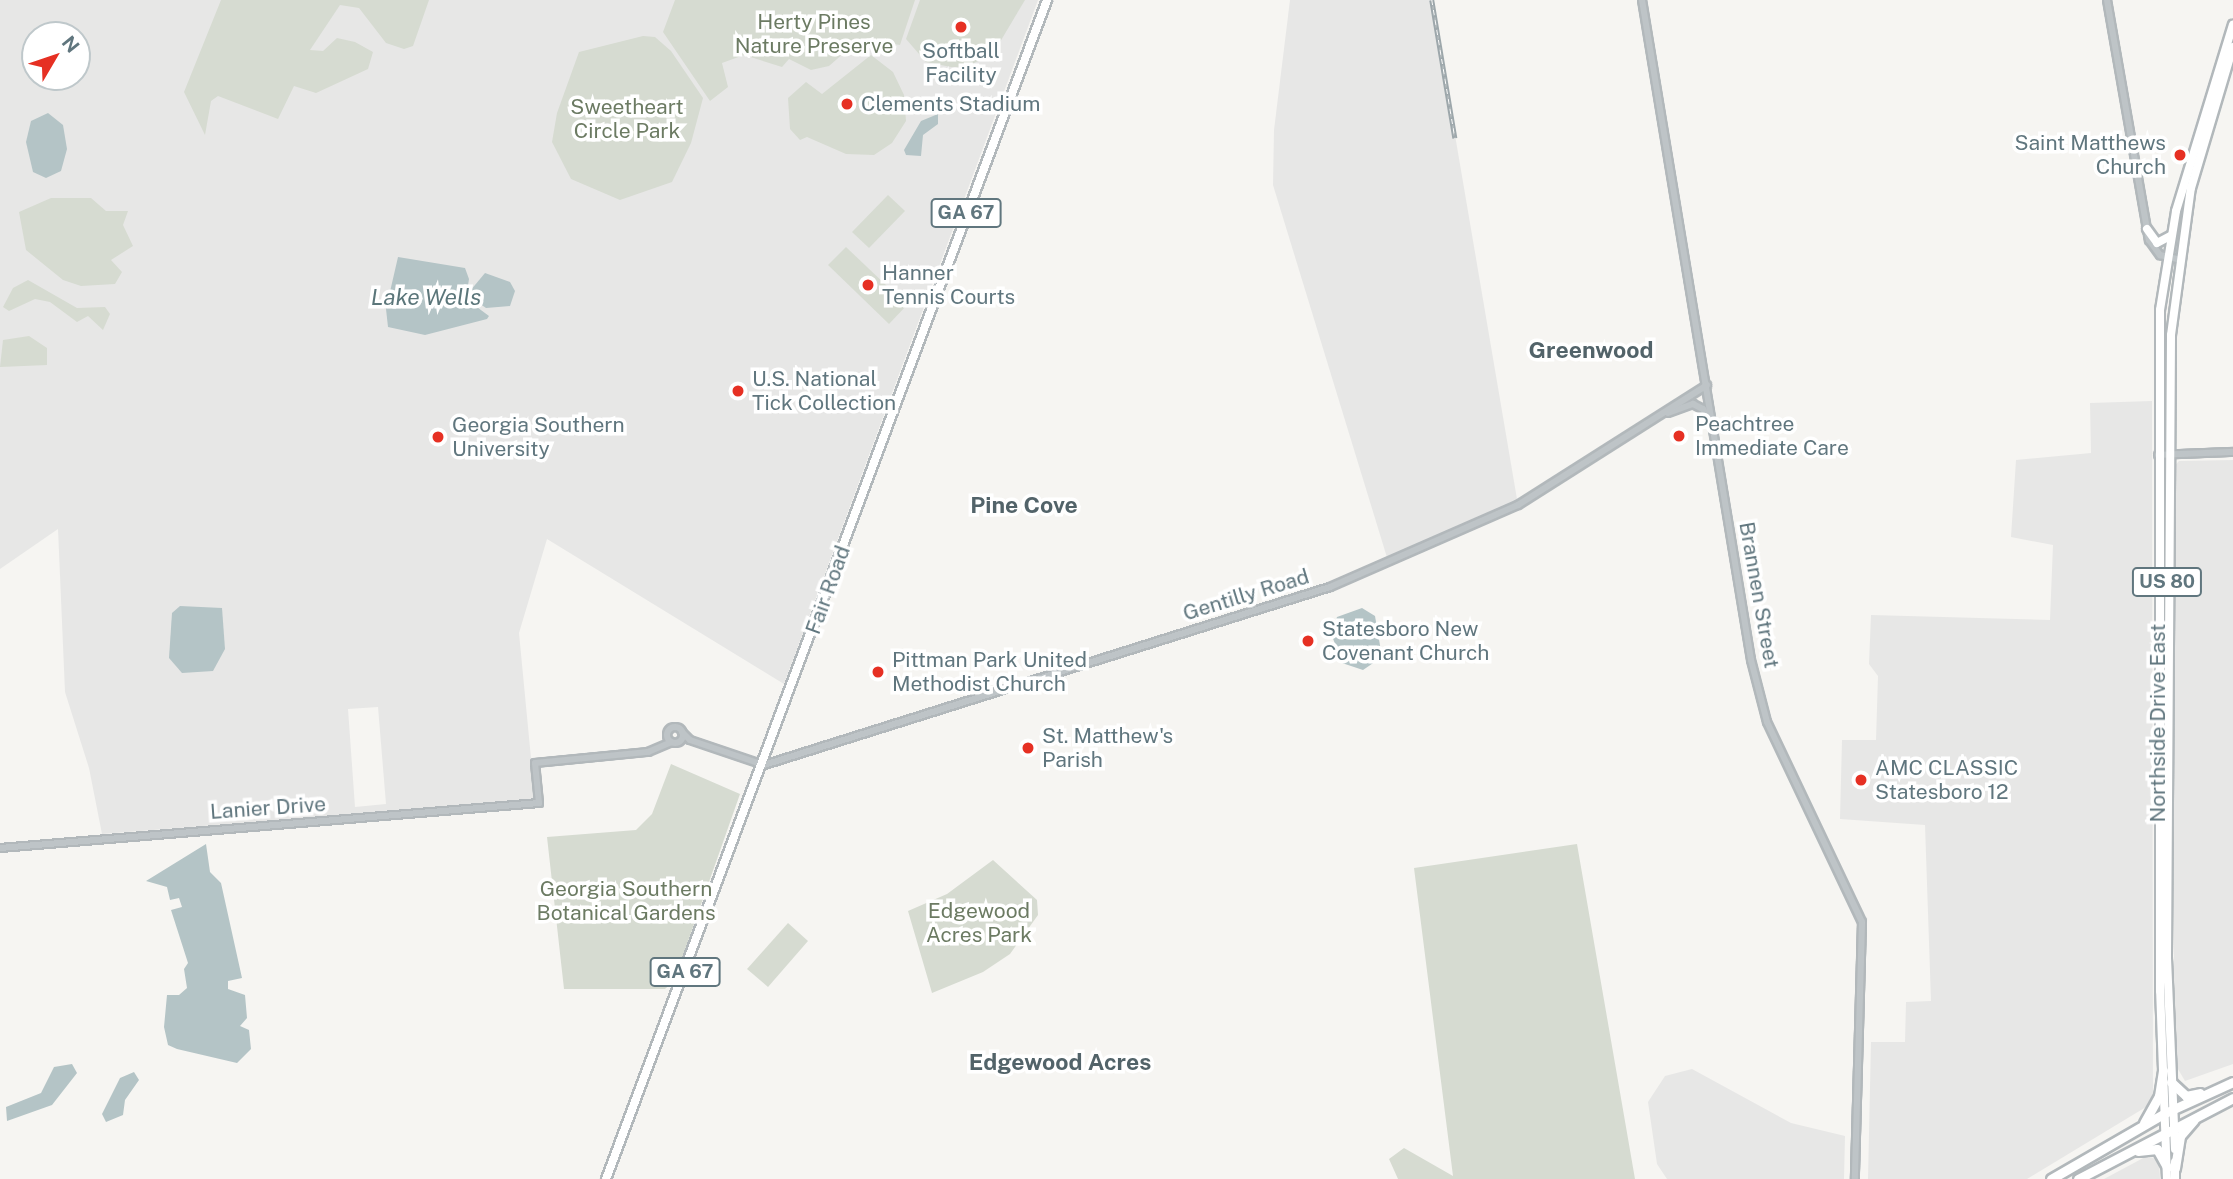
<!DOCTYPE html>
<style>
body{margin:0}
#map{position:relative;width:2233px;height:1179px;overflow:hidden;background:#f6f5f2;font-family:"Public Sans",sans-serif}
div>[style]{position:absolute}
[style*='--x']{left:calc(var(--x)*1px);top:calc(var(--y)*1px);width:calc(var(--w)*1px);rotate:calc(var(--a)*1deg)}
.built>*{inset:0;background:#e7e7e6}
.green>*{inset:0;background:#d6dbd1}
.water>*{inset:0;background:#b4c4c6}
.roads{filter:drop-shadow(2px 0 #b2b8bb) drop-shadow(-2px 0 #b2b8bb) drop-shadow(0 2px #b2b8bb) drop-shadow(0 -2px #b2b8bb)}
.tertiary>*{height:6px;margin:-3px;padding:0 3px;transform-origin:3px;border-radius:3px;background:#bec4c7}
.tertiary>.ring{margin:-3px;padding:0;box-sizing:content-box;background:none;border:6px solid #bec4c7;border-radius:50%}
.primary>*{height:8px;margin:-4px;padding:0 4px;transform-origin:4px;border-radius:4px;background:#fff}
.trunk>*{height:9px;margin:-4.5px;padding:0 4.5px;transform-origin:4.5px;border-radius:4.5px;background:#fff}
.rail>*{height:4.5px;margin-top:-2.25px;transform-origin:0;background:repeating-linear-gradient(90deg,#fff 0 5px,#9da7ab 0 10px);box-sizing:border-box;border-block:2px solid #9da7ab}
.dots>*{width:19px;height:19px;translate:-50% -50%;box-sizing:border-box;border:4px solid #fff;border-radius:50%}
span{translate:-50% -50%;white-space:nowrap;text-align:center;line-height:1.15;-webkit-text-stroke:7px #fff;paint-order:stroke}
.shield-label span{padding:2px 5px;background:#fff;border:2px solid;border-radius:5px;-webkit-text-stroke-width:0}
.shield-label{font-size:19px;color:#60767e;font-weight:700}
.park-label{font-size:21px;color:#6c7b63}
.poi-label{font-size:21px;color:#60767e}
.left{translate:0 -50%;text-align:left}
.right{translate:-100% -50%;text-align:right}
.street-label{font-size:21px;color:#60767e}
.water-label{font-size:23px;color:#5b767a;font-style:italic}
.neighbourhood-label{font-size:23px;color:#526369;font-weight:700}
.north{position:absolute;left:21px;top:21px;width:70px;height:70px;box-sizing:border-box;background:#fff;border:2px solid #bfc8cb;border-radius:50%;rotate:51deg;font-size:19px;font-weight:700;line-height:28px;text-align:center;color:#60767e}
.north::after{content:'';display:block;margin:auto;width:24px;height:32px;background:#e63023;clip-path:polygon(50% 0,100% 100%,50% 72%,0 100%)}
</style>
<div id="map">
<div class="built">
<i style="clip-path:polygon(evenodd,0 0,1038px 0,784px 684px,547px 539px,519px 633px,535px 800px,102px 834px,89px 768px,65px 692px,58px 529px,0 569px,0 0,35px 35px,77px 35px,77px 77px,35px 77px,35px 35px,0 0,378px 707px,386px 804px,355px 807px,348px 709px,378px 707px)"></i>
<i style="clip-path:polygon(1290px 0,1432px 0,1518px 505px,1389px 564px,1273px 185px,1274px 130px)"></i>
<i style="clip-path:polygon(2152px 401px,2153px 1098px,2146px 1107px,2027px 1179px,1868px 1179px,1871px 1042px,1905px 1042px,1906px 1002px,1931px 1001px,1925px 825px,1840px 819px,1842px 740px,1876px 740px,1878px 676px,1869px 664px,1871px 615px,2050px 620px,2053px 545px,2011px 537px,2016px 460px,2091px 453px,2090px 403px)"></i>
<i style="clip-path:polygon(2233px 460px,2233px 1064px,2185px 1081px,2175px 1064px,2174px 1000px,2174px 467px,2179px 461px)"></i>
<i style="clip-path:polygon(1692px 1069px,1791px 1123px,1845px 1136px,1844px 1179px,1667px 1179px,1657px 1164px,1648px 1102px,1665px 1076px)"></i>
<i style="clip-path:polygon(2147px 1156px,2159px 1160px,2160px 1179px,2104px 1179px)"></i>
</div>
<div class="green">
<i style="clip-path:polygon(221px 0,429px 0,413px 46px,404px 49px,386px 43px,359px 8px,340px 5px,310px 50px,323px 51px,337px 38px,355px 42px,373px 52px,368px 69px,316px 93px,294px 86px,278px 119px,218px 96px,211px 101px,205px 135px,184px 92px)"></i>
<i style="clip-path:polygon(675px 0,915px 0,900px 45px,860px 39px,829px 66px,811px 70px,789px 59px,782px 67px,744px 55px,722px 63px,728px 87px,710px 101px,663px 32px)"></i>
<i style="clip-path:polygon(920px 0,1025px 0,994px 52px,967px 67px,951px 67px,926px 62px,906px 39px)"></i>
<i style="clip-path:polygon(643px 36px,655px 37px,671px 51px,703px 98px,691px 143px,672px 182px,620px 200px,571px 179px,552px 142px,557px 113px,579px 52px)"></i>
<i style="clip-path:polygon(871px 55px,893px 72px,904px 95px,906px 121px,892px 143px,874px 155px,846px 154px,807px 137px,800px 140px,790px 129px,788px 98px,806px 82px,822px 94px)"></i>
<i style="clip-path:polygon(888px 195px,905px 211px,869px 248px,852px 232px)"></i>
<i style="clip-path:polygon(51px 198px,91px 198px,106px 211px,128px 211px,123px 225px,133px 246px,111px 260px,122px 272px,115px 284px,81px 286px,63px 280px,26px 250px,19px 212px)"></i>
<i style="clip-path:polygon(846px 247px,907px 305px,889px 324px,828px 265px)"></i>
<i style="clip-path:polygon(28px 280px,77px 308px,105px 307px,110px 314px,103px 330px,88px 316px,77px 322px,50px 302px,35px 299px,9px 311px,3px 307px,13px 288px)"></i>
<i style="clip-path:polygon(29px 336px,47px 348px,47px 365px,0 367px,3px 340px)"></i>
<i style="clip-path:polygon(671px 764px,740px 794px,674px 981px,665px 989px,564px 989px,547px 837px,636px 830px,652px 814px)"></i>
<i style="clip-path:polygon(1577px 844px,1635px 1179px,1398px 1179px,1389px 1159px,1404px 1148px,1453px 1176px,1414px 868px)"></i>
<i style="clip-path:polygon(993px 860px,1037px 900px,1038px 915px,1010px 954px,983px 972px,932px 993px,908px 911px,947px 894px)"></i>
<i style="clip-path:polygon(788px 923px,808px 941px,768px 987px,747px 969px)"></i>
</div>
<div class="water">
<i style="clip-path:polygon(48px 113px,63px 125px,67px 149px,61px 171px,46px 178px,33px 172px,26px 142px,31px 121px)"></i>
<i style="clip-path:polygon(938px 114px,938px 124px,923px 135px,921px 156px,906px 155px,904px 150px,921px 121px)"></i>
<i style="clip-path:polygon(398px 257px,465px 268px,469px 279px,466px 299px,489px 316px,487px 319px,425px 335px,388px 327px,386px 309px)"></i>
<i style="clip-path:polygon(485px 273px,510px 282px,515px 291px,510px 306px,486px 308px,473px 299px,470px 291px)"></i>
<i style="clip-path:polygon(180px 606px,222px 608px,225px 649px,213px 671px,182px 673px,169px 658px,172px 613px)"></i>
<i style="clip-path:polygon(1362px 608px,1375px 616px,1382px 657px,1363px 670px,1342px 663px,1331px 633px,1337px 617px)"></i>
<i style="clip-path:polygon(206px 844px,210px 872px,221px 883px,242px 978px,228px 981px,228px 989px,245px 995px,247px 1018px,240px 1026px,249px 1030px,251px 1049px,237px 1063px,177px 1049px,168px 1045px,164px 1027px,167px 995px,179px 995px,187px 988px,184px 969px,188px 963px,171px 910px,182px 907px,179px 898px,170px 900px,167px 887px,146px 881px)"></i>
<i style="clip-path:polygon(72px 1064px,77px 1073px,52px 1105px,7px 1121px,6px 1107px,41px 1093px,54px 1067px)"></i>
<i style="clip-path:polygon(134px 1072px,139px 1080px,125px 1100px,123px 1115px,106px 1122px,102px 1114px,120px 1078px)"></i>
</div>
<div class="roads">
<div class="tertiary">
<i style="--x:1642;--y:0;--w:669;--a:80.62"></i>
<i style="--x:1751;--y:660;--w:64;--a:75.5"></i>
<i style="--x:1767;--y:722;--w:221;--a:64.6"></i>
<i style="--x:1862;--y:922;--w:257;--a:91.6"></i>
<i style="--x:2107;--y:0;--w:244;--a:80.1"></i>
<i style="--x:2149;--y:240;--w:19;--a:54"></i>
<i style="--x:2160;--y:255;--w:18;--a:13"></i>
<i style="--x:1668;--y:413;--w:27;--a:-20"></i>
<i style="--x:1693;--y:404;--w:11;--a:27"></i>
<i style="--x:1703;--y:409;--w:14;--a:60"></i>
<i style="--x:2158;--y:455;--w:75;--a:-2.3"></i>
<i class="ring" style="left:667px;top:727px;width:10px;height:10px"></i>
<i style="--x:682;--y:732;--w:11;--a:45"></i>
<i style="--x:690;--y:740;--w:78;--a:18.7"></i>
<i style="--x:764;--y:765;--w:593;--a:-17.46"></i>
<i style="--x:1330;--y:587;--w:205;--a:-23.6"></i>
<i style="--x:1518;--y:505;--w:224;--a:-32.4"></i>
<i style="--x:0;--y:848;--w:541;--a:-4.77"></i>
<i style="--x:539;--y:803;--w:40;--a:-95.7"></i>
<i style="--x:535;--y:763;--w:114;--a:-5.6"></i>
<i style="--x:648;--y:752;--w:25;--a:-23"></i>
</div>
<div class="primary">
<i style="--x:2147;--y:229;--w:17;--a:54"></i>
<i style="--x:2157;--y:243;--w:15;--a:-28"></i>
<i style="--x:2175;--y:1149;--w:192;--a:-92.4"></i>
<i style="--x:2167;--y:957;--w:622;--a:-89.63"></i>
<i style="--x:2171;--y:335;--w:148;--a:-82.3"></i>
<i style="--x:2191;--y:188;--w:147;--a:-73.4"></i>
<i style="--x:2175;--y:1162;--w:17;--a:90"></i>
<i style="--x:606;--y:1179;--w:1259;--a:-69.49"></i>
<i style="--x:2167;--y:1179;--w:188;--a:-92.1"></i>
<i style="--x:2160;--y:991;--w:681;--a:-90"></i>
<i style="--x:2160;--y:310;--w:100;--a:-80.8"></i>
<i style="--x:2176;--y:211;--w:195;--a:-73"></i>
</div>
<div class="trunk">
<i style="--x:2171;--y:1082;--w:21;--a:43"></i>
<i style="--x:2186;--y:1096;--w:14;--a:-12"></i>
<i style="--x:2144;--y:1123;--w:31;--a:-61"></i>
<i style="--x:2159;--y:1096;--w:26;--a:-81"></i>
<i style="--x:2138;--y:1151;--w:19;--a:-6"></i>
<i style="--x:2157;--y:1149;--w:21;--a:61"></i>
<i style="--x:2175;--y:1168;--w:32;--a:-81"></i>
<i style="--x:2180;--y:1136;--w:21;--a:-49"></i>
<i style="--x:2051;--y:1179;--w:132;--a:-30.1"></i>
<i style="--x:2165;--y:1113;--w:75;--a:-24.5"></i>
<i style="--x:2078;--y:1179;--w:175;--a:-27.6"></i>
</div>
</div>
<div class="rail">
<i style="--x:1432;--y:0;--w:140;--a:80.5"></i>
</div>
<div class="dots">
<i style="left:961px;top:27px;background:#e63023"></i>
<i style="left:847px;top:104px;background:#e63023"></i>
<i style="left:2180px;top:155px;background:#e63023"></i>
<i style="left:868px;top:285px;background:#e63023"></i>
<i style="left:738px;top:391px;background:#e63023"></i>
<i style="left:1679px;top:436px;background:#e63023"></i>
<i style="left:438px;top:437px;background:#e63023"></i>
<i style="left:1308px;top:641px;background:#e63023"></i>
<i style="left:878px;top:672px;background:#e63023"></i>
<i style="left:1028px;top:748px;background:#e63023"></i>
<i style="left:1861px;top:780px;background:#e63023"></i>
</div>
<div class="shield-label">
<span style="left:966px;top:213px">GA 67</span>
<span style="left:2167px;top:582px">US 80</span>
<span style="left:685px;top:972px">GA 67</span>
</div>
<div class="park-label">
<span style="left:814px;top:34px">Herty Pines<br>Nature Preserve</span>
<span style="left:627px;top:119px">Sweetheart<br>Circle Park</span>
<span style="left:626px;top:901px">Georgia Southern<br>Botanical Gardens</span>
<span style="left:979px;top:923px">Edgewood<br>Acres Park</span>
</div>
<div class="poi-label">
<span style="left:961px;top:63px">Softball<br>Facility</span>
<span class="left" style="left:861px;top:104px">Clements Stadium</span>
<span class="right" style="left:2166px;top:155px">Saint Matthews<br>Church</span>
<span class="left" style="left:882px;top:285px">Hanner<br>Tennis Courts</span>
<span class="left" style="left:752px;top:391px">U.S. National<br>Tick Collection</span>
<span class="left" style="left:1695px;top:436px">Peachtree<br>Immediate Care</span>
<span class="left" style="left:452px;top:437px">Georgia Southern<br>University</span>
<span class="left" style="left:1322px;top:641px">Statesboro New<br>Covenant Church</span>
<span class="left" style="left:892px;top:672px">Pittman Park United<br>Methodist Church</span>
<span class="left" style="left:1042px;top:748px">St. Matthew's<br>Parish</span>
<span class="left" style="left:1875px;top:780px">AMC CLASSIC<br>Statesboro 12</span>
</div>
<div class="street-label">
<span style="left:828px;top:590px;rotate:-70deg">Fair Road</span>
<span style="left:1246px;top:595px;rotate:-17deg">Gentilly Road</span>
<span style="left:1759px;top:595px;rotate:80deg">Brannen Street</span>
<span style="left:2158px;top:723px;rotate:-90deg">Northside Drive East</span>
<span style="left:268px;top:808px;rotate:-4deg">Lanier Drive</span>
</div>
<div class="water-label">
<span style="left:426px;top:297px">Lake Wells</span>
</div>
<div class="neighbourhood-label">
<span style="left:1591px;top:350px">Greenwood</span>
<span style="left:1024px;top:505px">Pine Cove</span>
<span style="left:1060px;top:1062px">Edgewood Acres</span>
</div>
<div class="north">N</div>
</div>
